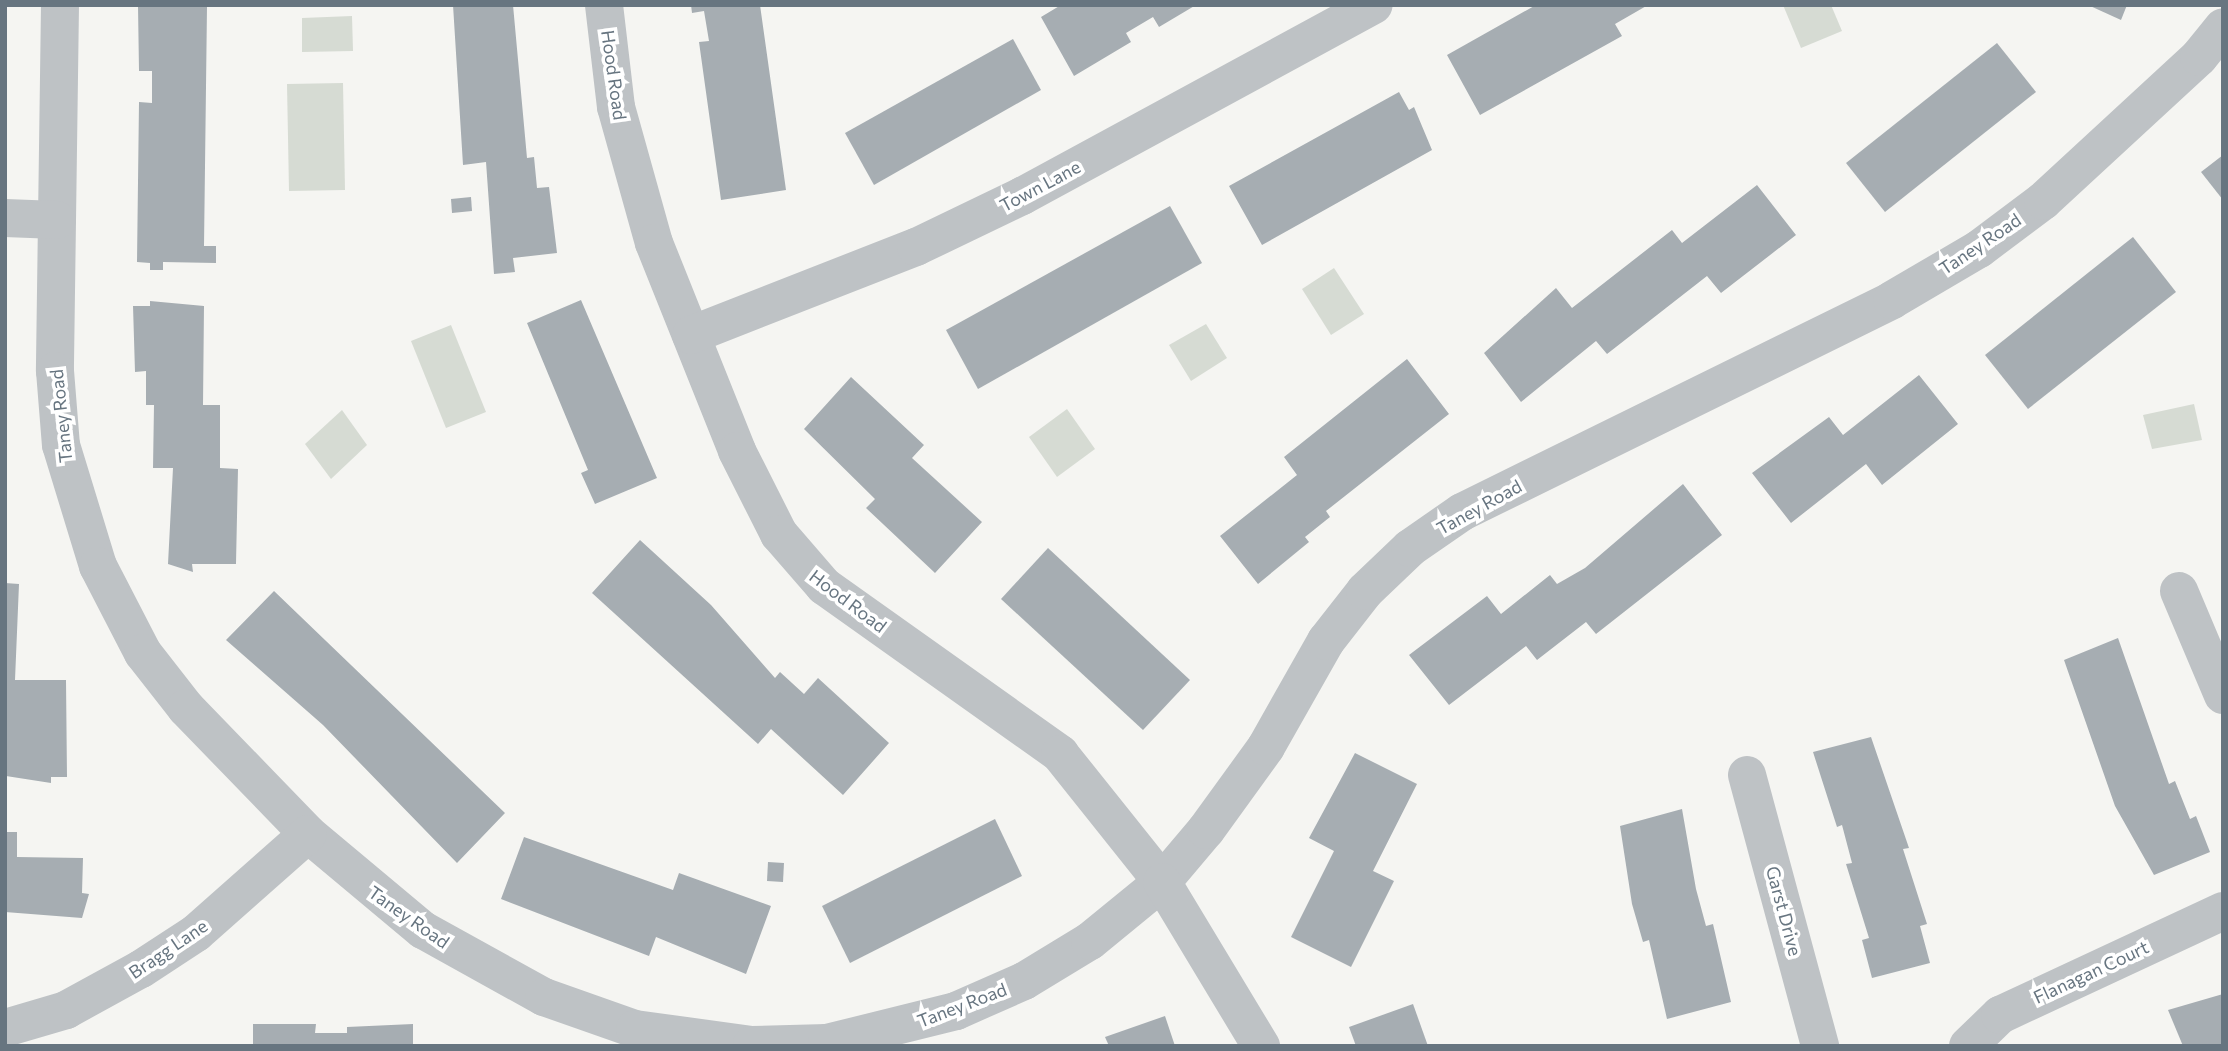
<!DOCTYPE html>
<style>
body{margin:0}
#map{position:relative;width:2228px;height:1051px;overflow:hidden;background:#f5f5f2;font-family:Commissioner,sans-serif}
div>[style]{position:absolute}
[style*='--x']{left:calc(var(--x)*1px);top:calc(var(--y)*1px);width:calc(var(--w)*1px);rotate:calc(var(--a)*1deg)}
.green>*{inset:0;background:#d6dbd3}
.building>*{inset:0;background:#a6adb2}
.minor>*{height:38px;margin:-19px;padding:0 19px;transform-origin:19px;border-radius:19px;background:#bec2c5}
span{translate:-50% -50%;white-space:nowrap;text-align:center;line-height:1.15;-webkit-text-stroke:7px #fff;paint-order:stroke}
.street-label{font-size:18px;color:#677580}
.frame{position:absolute;inset:0;border:7px solid #677580;pointer-events:none}
</style>
<div id="map">
<div class="green">
<i style="clip-path:polygon(1783px 5px,1831px 5px,1842px 31px,1801px 48px)"></i>
<i style="clip-path:polygon(352px 16px,353px 51px,302px 52px,302px 18px)"></i>
<i style="clip-path:polygon(343px 83px,345px 190px,289px 191px,287px 84px)"></i>
<i style="clip-path:polygon(1334px 268px,1364px 314px,1331px 335px,1302px 289px)"></i>
<i style="clip-path:polygon(1206px 324px,1227px 358px,1191px 381px,1169px 345px)"></i>
<i style="clip-path:polygon(451px 325px,486px 412px,446px 428px,411px 341px)"></i>
<i style="clip-path:polygon(2194px 404px,2202px 440px,2152px 449px,2143px 415px)"></i>
<i style="clip-path:polygon(1067px 409px,1095px 449px,1057px 477px,1029px 437px)"></i>
<i style="clip-path:polygon(342px 410px,367px 445px,331px 479px,305px 444px)"></i>
</div>
<div class="building">
<i style="clip-path:polygon(453px 5px,513px 5px,527px 158px,534px 157px,537px 188px,549px 187px,557px 253px,513px 258px,515px 272px,494px 274px,486px 162px,463px 165px)"></i>
<i style="clip-path:polygon(691px 5px,760px 5px,786px 190px,721px 200px,699px 42px,709px 41px,704px 11px,692px 13px)"></i>
<i style="clip-path:polygon(1061px 5px,1196px 5px,1159px 27px,1153px 17px,1126px 33px,1131px 42px,1074px 76px,1041px 17px)"></i>
<i style="clip-path:polygon(1536px 5px,1648px 5px,1615px 24px,1622px 36px,1480px 115px,1447px 55px)"></i>
<i style="clip-path:polygon(2088px 5px,2127px 5px,2121px 20px)"></i>
<i style="clip-path:polygon(138px 6px,207px 7px,204px 246px,216px 246px,216px 263px,163px 262px,163px 270px,150px 270px,150px 263px,137px 262px,139px 102px,152px 103px,152px 71px,139px 71px)"></i>
<i style="clip-path:polygon(1013px 39px,1041px 90px,874px 185px,845px 133px)"></i>
<i style="clip-path:polygon(1997px 43px,2036px 92px,1885px 212px,1846px 163px)"></i>
<i style="clip-path:polygon(1399px 92px,1409px 110px,1414px 107px,1432px 150px,1262px 245px,1229px 186px)"></i>
<i style="clip-path:polygon(2223px 155px,2223px 200px,2201px 172px)"></i>
<i style="clip-path:polygon(1757px 185px,1796px 235px,1721px 293px,1707px 276px,1607px 354px,1596px 341px,1521px 402px,1484px 353px,1556px 288px,1572px 308px,1672px 230px,1682px 243px)"></i>
<i style="clip-path:polygon(471px 197px,472px 211px,452px 213px,451px 199px)"></i>
<i style="clip-path:polygon(1170px 206px,1202px 263px,978px 389px,946px 330px)"></i>
<i style="clip-path:polygon(2133px 237px,2176px 292px,2028px 409px,1985px 355px)"></i>
<i style="clip-path:polygon(581px 300px,657px 478px,595px 504px,581px 473px,588px 470px,527px 323px)"></i>
<i style="clip-path:polygon(150px 301px,204px 306px,203px 405px,220px 405px,220px 468px,238px 469px,236px 564px,192px 564px,193px 572px,168px 564px,173px 468px,153px 468px,154px 405px,146px 405px,146px 371px,135px 372px,133px 306px,150px 306px)"></i>
<i style="clip-path:polygon(1407px 359px,1449px 414px,1326px 511px,1330px 517px,1305px 537px,1309px 542px,1258px 584px,1220px 536px,1297px 475px,1284px 457px)"></i>
<i style="clip-path:polygon(1919px 375px,1958px 424px,1882px 485px,1866px 464px,1791px 523px,1752px 473px,1829px 417px,1843px 435px)"></i>
<i style="clip-path:polygon(851px 377px,924px 445px,912px 458px,982px 522px,935px 573px,866px 508px,875px 499px,804px 429px)"></i>
<i style="clip-path:polygon(1683px 484px,1722px 535px,1596px 634px,1586px 622px,1537px 660px,1526px 646px,1449px 705px,1409px 655px,1487px 596px,1501px 614px,1550px 575px,1557px 584px,1585px 568px)"></i>
<i style="clip-path:polygon(640px 540px,711px 605px,775px 678px,780px 672px,804px 694px,818px 678px,889px 743px,843px 795px,771px 729px,758px 744px,592px 593px)"></i>
<i style="clip-path:polygon(1048px 548px,1190px 680px,1143px 730px,1001px 599px)"></i>
<i style="clip-path:polygon(5px 583px,19px 584px,15px 680px,66px 680px,67px 777px,51px 777px,51px 783px,6px 776px)"></i>
<i style="clip-path:polygon(274px 591px,505px 813px,457px 863px,323px 725px,226px 640px)"></i>
<i style="clip-path:polygon(2118px 638px,2169px 784px,2175px 781px,2190px 819px,2196px 816px,2210px 852px,2154px 875px,2115px 806px,2064px 660px)"></i>
<i style="clip-path:polygon(1871px 737px,1909px 848px,1903px 849px,1927px 924px,1920px 926px,1930px 963px,1872px 978px,1862px 940px,1869px 938px,1846px 864px,1852px 863px,1842px 825px,1837px 827px,1813px 752px)"></i>
<i style="clip-path:polygon(1355px 753px,1417px 784px,1373px 871px,1394px 881px,1351px 967px,1291px 937px,1334px 851px,1309px 838px)"></i>
<i style="clip-path:polygon(1682px 809px,1696px 889px,1706px 926px,1713px 924px,1731px 1002px,1667px 1019px,1649px 940px,1643px 942px,1632px 904px,1620px 826px)"></i>
<i style="clip-path:polygon(995px 819px,1022px 876px,850px 963px,822px 906px)"></i>
<i style="clip-path:polygon(5px 832px,17px 832px,17px 857px,83px 858px,82px 893px,89px 894px,82px 918px,5px 912px)"></i>
<i style="clip-path:polygon(524px 837px,673px 890px,679px 873px,771px 906px,746px 974px,656px 937px,649px 956px,501px 899px)"></i>
<i style="clip-path:polygon(768px 862px,784px 863px,783px 882px,767px 881px)"></i>
<i style="clip-path:polygon(2223px 994px,2223px 1046px,2183px 1046px,2168px 1010px)"></i>
<i style="clip-path:polygon(1413px 1004px,1428px 1046px,1356px 1046px,1349px 1027px)"></i>
<i style="clip-path:polygon(1165px 1016px,1175px 1046px,1109px 1046px,1105px 1037px)"></i>
<i style="clip-path:polygon(253px 1024px,316px 1024px,315px 1033px,347px 1033px,347px 1027px,413px 1024px,413px 1046px,253px 1046px)"></i>
</div>
<div class="minor">
<i style="--x:60;--y:5;--w:366;--a:90.8"></i>
<i style="--x:55;--y:371;--w:74;--a:85.4"></i>
<i style="--x:61;--y:445;--w:127;--a:73"></i>
<i style="--x:98;--y:566;--w:98;--a:62.7"></i>
<i style="--x:143;--y:653;--w:70;--a:52"></i>
<i style="--x:186;--y:708;--w:175;--a:45.9"></i>
<i style="--x:308;--y:834;--w:150;--a:39.9"></i>
<i style="--x:423;--y:930;--w:138;--a:29"></i>
<i style="--x:544;--y:997;--w:96;--a:19.4"></i>
<i style="--x:635;--y:1029;--w:118;--a:7.8"></i>
<i style="--x:752;--y:1045;--w:75;--a:-1.5"></i>
<i style="--x:827;--y:1043;--w:133;--a:-13.9"></i>
<i style="--x:956;--y:1011;--w:74;--a:-23.8"></i>
<i style="--x:1024;--y:981;--w:77;--a:-31.2"></i>
<i style="--x:1090;--y:941;--w:93;--a:-39.3"></i>
<i style="--x:1162;--y:882;--w:68;--a:-49.8"></i>
<i style="--x:1206;--y:830;--w:102;--a:-54.1"></i>
<i style="--x:1266;--y:747;--w:122;--a:-60.5"></i>
<i style="--x:1326;--y:641;--w:63;--a:-52"></i>
<i style="--x:1365;--y:591;--w:62;--a:-43.7"></i>
<i style="--x:1410;--y:548;--w:63;--a:-34.7"></i>
<i style="--x:1462;--y:512;--w:479;--a:-26.2"></i>
<i style="--x:1892;--y:300;--w:101;--a:-30.4"></i>
<i style="--x:1979;--y:249;--w:80;--a:-36.9"></i>
<i style="--x:2043;--y:201;--w:212;--a:-42.7"></i>
<i style="--x:2199;--y:57;--w:38;--a:-51"></i>
<i style="--x:604;--y:5;--w:103;--a:83.3"></i>
<i style="--x:616;--y:107;--w:141;--a:74.4"></i>
<i style="--x:654;--y:243;--w:224;--a:68.2"></i>
<i style="--x:737;--y:451;--w:93;--a:63.2"></i>
<i style="--x:779;--y:534;--w:69;--a:49.1"></i>
<i style="--x:824;--y:586;--w:290;--a:35.4"></i>
<i style="--x:1060;--y:754;--w:164;--a:51.4"></i>
<i style="--x:1162;--y:882;--w:192;--a:58.9"></i>
<i style="--x:5;--y:218;--w:52;--a:2.2"></i>
<i style="--x:691;--y:335;--w:242;--a:-21.4"></i>
<i style="--x:916;--y:247;--w:118;--a:-25.7"></i>
<i style="--x:1022;--y:196;--w:400;--a:-28.5"></i>
<i style="--x:2179;--y:591;--w:113;--a:67.1"></i>
<i style="--x:1747;--y:775;--w:281;--a:74.9"></i>
<i style="--x:5;--y:1028;--w:64;--a:-16.4"></i>
<i style="--x:66;--y:1010;--w:85;--a:-28.7"></i>
<i style="--x:141;--y:969;--w:66;--a:-33.2"></i>
<i style="--x:196;--y:933;--w:149;--a:-41.5"></i>
<i style="--x:1968;--y:1046;--w:45;--a:-44.1"></i>
<i style="--x:2000;--y:1015;--w:246;--a:-25"></i>
</div>
<div class="street-label">
<span style="left:614px;top:75px;rotate:82deg">Hood Road</span>
<span style="left:1040px;top:186px;rotate:-28deg">Town Lane</span>
<span style="left:1980px;top:244px;rotate:-34deg">Taney Road</span>
<span style="left:61px;top:416px;rotate:-96deg">Taney Road</span>
<span style="left:1479px;top:507px;rotate:-29deg">Taney Road</span>
<span style="left:848px;top:601px;rotate:37deg">Hood Road</span>
<span style="left:1784px;top:911px;rotate:75deg">Garst Drive</span>
<span style="left:409px;top:917px;rotate:35deg">Taney Road</span>
<span style="left:168px;top:949px;rotate:-34deg">Bragg Lane</span>
<span style="left:2091px;top:972px;rotate:-25deg">Flanagan Court</span>
<span style="left:962px;top:1005px;rotate:-21deg">Taney Road</span>
</div>
<div class="frame"></div>
</div>
